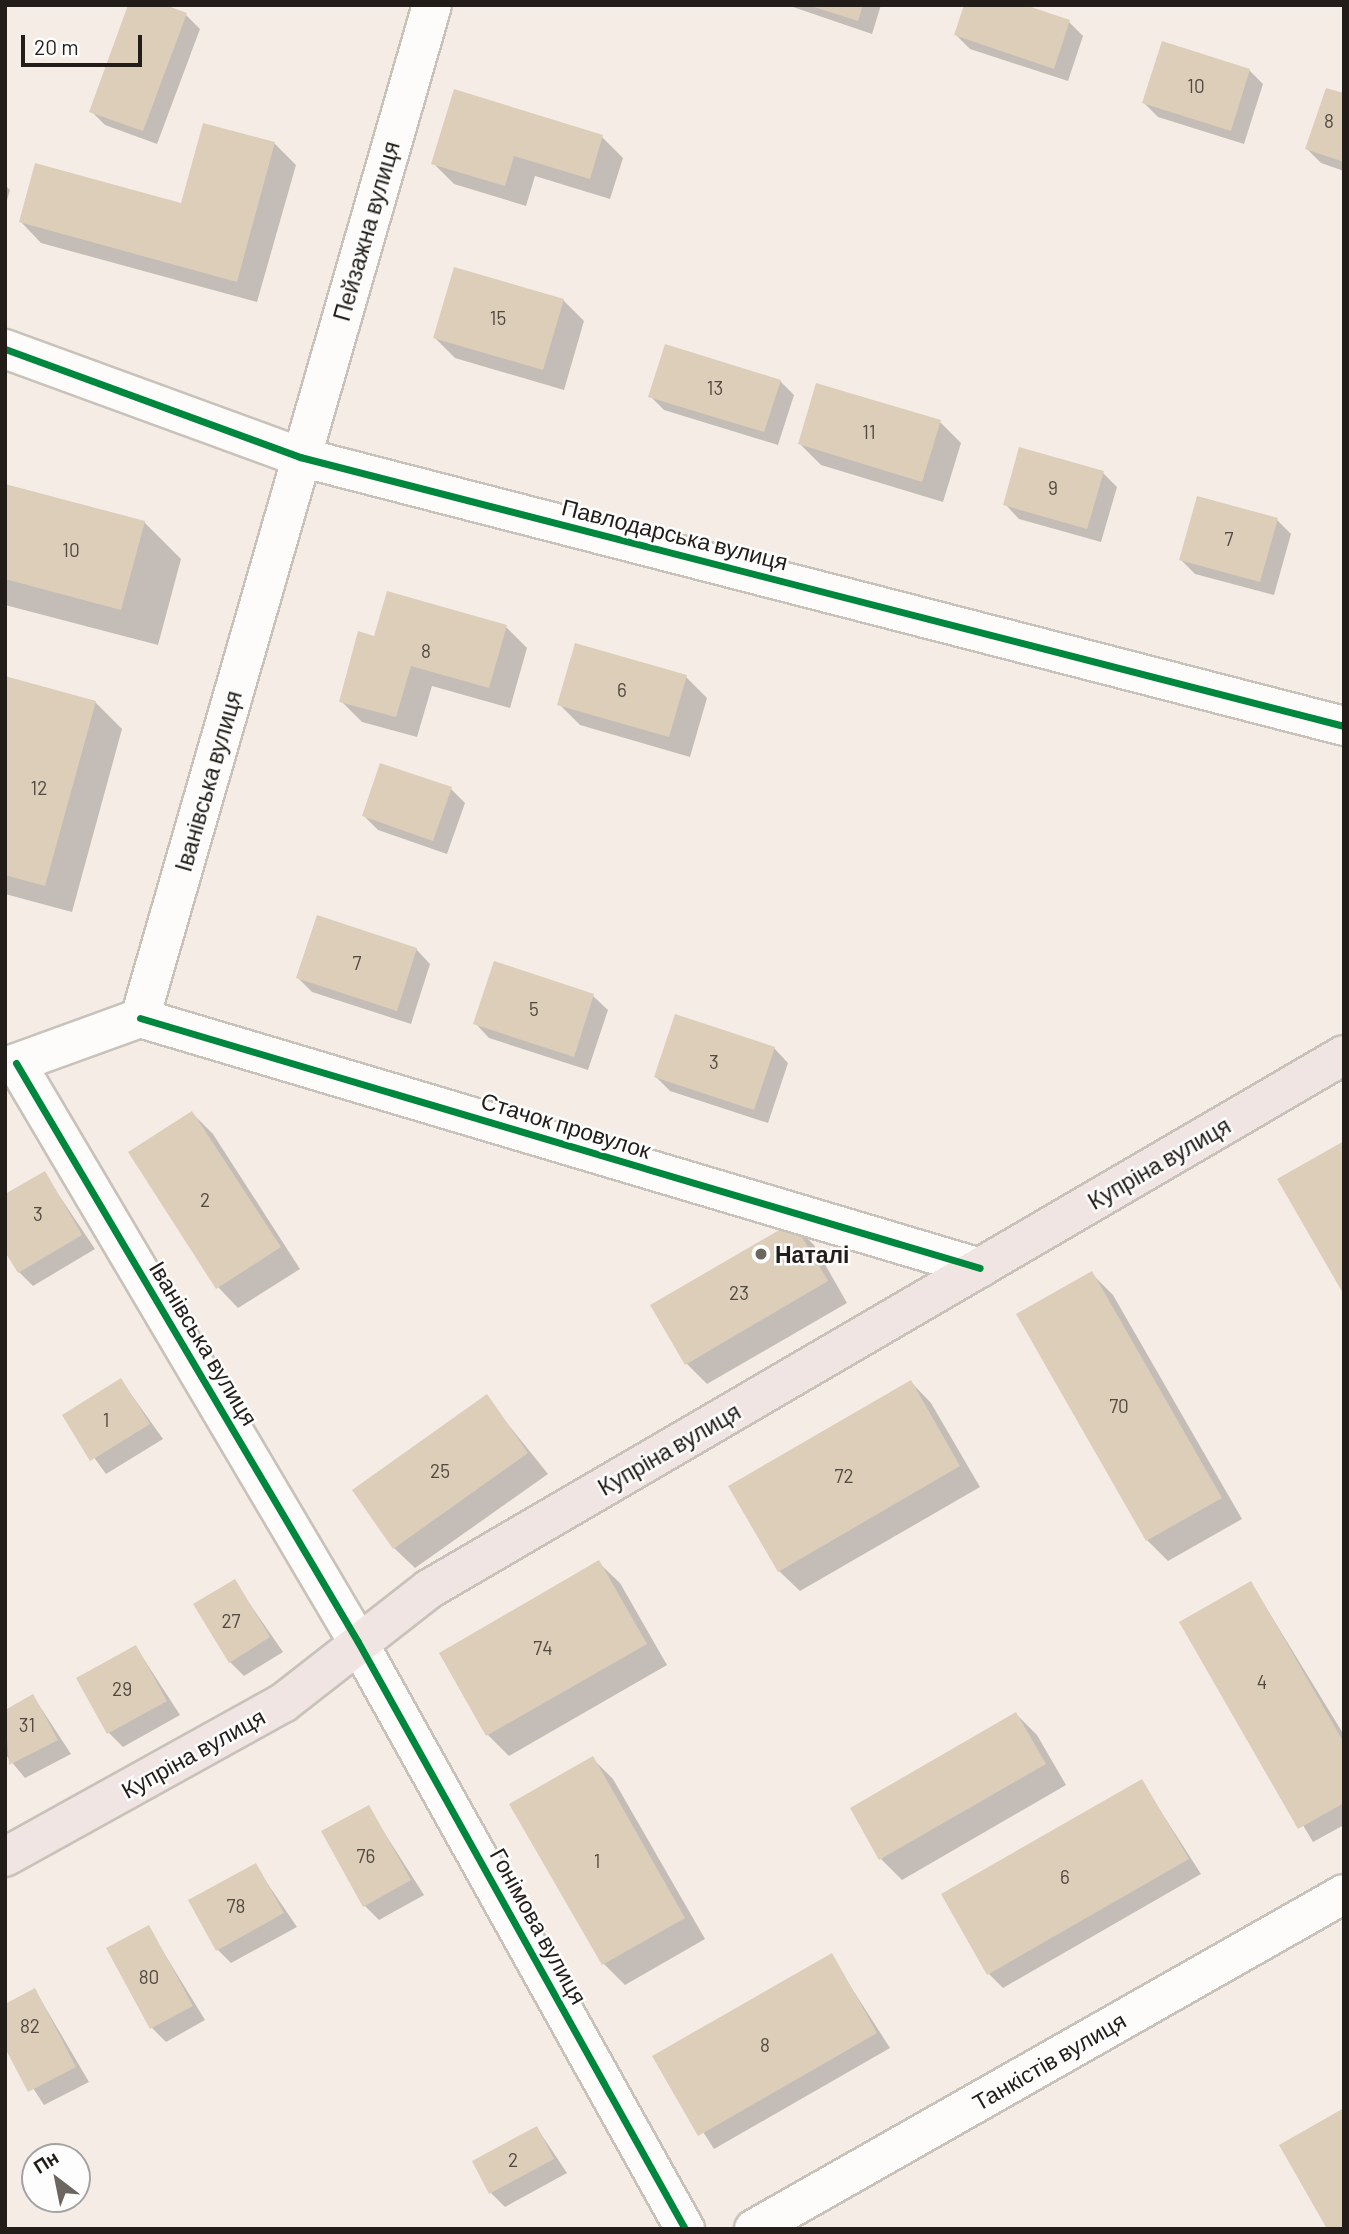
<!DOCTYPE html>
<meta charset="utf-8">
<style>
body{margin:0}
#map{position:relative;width:1349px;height:2234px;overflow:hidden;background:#f5ede5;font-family:Barlow,sans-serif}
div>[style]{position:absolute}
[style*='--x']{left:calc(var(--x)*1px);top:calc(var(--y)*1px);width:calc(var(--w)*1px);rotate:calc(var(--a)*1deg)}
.shadow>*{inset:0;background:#0003}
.building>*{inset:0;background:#ddceb9}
.roads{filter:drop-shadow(2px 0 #c8c2bb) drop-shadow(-2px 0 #c8c2bb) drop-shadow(0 2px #c8c2bb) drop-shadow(0 -2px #c8c2bb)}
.minor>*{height:38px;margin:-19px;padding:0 19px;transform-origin:19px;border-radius:19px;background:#fefcfb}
.major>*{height:38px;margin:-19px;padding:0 19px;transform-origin:19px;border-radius:19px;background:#f0e5e3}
.cycleway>*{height:7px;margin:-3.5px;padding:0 3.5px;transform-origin:3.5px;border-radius:3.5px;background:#00873e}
.dots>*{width:19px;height:19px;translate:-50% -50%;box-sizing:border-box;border:4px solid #fdfdfd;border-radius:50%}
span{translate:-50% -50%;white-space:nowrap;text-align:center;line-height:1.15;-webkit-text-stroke:5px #fdfdfd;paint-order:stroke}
.number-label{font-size:19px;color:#514940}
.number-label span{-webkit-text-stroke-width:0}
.street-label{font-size:23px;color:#221d18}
.poi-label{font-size:23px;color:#221d18;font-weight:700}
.left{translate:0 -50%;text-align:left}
.frame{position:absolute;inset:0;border:7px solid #221d18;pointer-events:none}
.north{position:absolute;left:21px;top:2143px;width:70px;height:70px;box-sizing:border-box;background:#fdfdfd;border:2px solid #a5a3a1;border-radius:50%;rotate:328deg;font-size:19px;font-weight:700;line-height:28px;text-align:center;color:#221d18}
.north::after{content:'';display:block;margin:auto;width:24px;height:32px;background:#6c6660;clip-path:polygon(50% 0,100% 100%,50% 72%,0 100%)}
.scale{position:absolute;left:21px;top:35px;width:121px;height:32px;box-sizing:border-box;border:4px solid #221d18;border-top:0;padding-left:9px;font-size:21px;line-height:24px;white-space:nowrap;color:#221d18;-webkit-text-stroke:5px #fdfdfd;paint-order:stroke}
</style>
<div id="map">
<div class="shadow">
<i style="clip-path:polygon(787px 5px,881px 5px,872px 34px)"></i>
<i style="clip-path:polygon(186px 15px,200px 29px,157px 144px,105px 125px,91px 111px)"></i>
<i style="clip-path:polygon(1069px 22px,1083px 36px,1068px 81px,970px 49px,956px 35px)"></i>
<i style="clip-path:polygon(1249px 70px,1263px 84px,1244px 144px,1158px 117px,1144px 103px)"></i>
<i style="clip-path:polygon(1344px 95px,1344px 171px,1321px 163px,1307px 149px)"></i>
<i style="clip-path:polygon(205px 125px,275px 144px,296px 165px,257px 302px,41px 243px,21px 222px,182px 205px)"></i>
<i style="clip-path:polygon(602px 137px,623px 158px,610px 199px,535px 176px,526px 206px,454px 184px,433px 163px)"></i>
<i style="clip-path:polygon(5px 185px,10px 190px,5px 207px)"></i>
<i style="clip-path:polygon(563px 300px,584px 321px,564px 390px,455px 358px,435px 338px)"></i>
<i style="clip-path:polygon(780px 381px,794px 395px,778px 445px,664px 410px,650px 396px)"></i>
<i style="clip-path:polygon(940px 422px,961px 443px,943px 502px,821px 465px,800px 444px)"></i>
<i style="clip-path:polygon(1103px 473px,1117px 487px,1101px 542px,1019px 519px,1005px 504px)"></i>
<i style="clip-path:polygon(5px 486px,144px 522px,181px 559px,158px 645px,5px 605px)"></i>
<i style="clip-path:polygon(1277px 520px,1291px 534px,1274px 595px,1195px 574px,1181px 560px)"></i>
<i style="clip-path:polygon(506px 627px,527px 648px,510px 708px,432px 686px,417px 737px,362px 722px,341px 701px,375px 638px)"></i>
<i style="clip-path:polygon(686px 677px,707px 698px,690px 757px,580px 725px,559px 704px)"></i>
<i style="clip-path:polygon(5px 678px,95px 702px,122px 729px,72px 912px,5px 894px)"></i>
<i style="clip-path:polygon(451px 789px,465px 803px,447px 854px,378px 830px,364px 816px)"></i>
<i style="clip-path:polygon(416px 949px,430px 964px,411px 1024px,312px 992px,298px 978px)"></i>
<i style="clip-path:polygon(593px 996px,608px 1010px,588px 1070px,489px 1038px,475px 1023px)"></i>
<i style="clip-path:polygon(774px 1048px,788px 1063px,768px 1123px,670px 1091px,656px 1077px)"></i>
<i style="clip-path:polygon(192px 1113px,213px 1134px,300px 1269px,238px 1308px,218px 1287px)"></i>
<i style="clip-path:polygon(44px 1173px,95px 1249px,33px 1286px,19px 1272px)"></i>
<i style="clip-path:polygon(793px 1224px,814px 1245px,847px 1303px,707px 1384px,686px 1363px)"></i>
<i style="clip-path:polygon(1092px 1274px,1113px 1295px,1242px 1519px,1168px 1561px,1147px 1540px,1018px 1315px)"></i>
<i style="clip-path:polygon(121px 1380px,163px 1439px,106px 1474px,64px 1416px)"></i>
<i style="clip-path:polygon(911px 1382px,931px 1403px,980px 1487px,800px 1591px,779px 1571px)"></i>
<i style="clip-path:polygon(486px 1397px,548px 1474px,415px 1568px,394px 1548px)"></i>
<i style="clip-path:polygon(599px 1563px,620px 1583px,667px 1665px,509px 1756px,488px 1735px,441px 1654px)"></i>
<i style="clip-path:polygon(234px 1581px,283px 1652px,244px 1676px,230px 1662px)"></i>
<i style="clip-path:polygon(1251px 1583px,1344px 1735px,1344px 1825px,1313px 1842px,1182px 1623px)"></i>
<i style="clip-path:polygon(136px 1647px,180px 1715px,123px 1747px,109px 1733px)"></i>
<i style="clip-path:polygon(33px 1696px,71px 1754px,25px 1778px,5px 1754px,5px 1711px)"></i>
<i style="clip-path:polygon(1016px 1714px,1037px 1735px,1066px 1785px,902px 1880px,881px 1859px)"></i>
<i style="clip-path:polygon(592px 1758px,613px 1779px,705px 1939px,625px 1985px,604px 1964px,512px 1804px)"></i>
<i style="clip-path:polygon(1142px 1782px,1201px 1874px,1003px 1988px,989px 1974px)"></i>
<i style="clip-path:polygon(368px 1807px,424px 1895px,379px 1920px,365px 1906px)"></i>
<i style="clip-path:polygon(255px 1865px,297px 1927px,231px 1963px,217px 1949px)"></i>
<i style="clip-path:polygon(148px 1927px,205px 2020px,166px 2042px,152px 2028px)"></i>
<i style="clip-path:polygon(831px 1956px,890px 2048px,714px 2149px,655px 2057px)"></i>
<i style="clip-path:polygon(35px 1990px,89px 2082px,44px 2105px,5px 2045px)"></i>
<i style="clip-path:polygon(537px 2128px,567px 2173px,505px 2207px,491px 2193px)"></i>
</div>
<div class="building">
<i style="clip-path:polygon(128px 5px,165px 5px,187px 13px,143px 131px,89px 112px)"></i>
<i style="clip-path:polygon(808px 5px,863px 5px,858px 21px)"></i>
<i style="clip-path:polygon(964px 5px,1025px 5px,1070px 20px,1054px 69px,954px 35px)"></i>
<i style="clip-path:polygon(1162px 41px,1250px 69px,1231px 131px,1142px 103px)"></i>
<i style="clip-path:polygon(1326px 88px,1344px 93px,1344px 162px,1305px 149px)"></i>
<i style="clip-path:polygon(454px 89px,603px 135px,590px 179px,514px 156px,505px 186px,431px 164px)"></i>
<i style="clip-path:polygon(203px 123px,275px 142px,237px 282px,19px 222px,35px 163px,181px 203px)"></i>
<i style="clip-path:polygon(454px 267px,564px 299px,543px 370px,433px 338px)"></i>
<i style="clip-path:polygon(665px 344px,781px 380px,764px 432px,648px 397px)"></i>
<i style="clip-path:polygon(816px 383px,941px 420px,922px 482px,798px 444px)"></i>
<i style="clip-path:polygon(1019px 447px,1104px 471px,1087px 529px,1003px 505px)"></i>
<i style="clip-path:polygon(5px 484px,145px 521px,121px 610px,5px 579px)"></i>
<i style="clip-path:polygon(1197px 496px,1278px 518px,1260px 582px,1179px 560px)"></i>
<i style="clip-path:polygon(387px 591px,507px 625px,489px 688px,411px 666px,396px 717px,339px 702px,358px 631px,374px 636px)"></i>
<i style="clip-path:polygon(575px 643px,687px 675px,669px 737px,557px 705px)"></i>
<i style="clip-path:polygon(5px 676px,96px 701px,45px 886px,5px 875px)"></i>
<i style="clip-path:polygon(380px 763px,452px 787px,433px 841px,362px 816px)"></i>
<i style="clip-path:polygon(317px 915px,417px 948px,397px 1011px,296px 978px)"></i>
<i style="clip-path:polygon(494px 961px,594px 994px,574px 1057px,473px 1024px)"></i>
<i style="clip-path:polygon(675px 1014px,775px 1047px,754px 1110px,654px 1077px)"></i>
<i style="clip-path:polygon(192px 1111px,281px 1247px,216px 1289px,128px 1152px)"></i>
<i style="clip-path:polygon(1344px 1141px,1344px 1295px,1277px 1179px)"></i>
<i style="clip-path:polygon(45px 1171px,82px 1235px,18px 1273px,5px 1252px,5px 1194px)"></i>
<i style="clip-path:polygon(793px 1222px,828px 1281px,685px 1365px,650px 1305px)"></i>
<i style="clip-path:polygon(1092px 1271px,1222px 1498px,1146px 1541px,1016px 1314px)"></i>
<i style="clip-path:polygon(121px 1378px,150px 1424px,90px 1461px,62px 1415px)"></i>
<i style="clip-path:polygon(911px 1380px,960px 1466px,778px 1572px,728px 1486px)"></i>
<i style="clip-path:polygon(487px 1394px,528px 1453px,393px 1549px,352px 1490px)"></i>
<i style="clip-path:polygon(599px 1560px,647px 1644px,486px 1736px,439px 1653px)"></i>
<i style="clip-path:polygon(235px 1579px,270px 1637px,229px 1663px,193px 1604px)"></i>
<i style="clip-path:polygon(1251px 1581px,1344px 1743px,1344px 1803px,1298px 1829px,1179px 1622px)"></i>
<i style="clip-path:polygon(136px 1645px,167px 1701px,107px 1734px,76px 1678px)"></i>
<i style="clip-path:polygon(33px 1694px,58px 1740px,9px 1765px,5px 1710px)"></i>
<i style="clip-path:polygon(1016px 1712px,1046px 1764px,879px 1860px,850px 1808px)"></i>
<i style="clip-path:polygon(593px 1756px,685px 1918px,602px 1965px,509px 1804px)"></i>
<i style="clip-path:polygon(1142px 1779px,1189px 1859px,987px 1975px,941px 1894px)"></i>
<i style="clip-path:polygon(369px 1805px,411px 1880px,363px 1907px,321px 1831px)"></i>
<i style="clip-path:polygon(256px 1863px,284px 1913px,216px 1951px,188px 1900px)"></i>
<i style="clip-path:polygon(149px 1925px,193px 2006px,150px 2029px,106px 1948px)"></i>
<i style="clip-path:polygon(832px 1953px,877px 2033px,698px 2136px,652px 2056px)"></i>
<i style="clip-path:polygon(35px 1988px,76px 2067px,28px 2092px,5px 2048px,5px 2004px)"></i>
<i style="clip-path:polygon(1344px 2108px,1344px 2229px,1327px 2229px,1279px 2145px)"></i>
<i style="clip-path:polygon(537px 2126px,554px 2159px,489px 2194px,472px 2161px)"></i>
</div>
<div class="roads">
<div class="minor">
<i style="--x:5;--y:349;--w:314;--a:20.1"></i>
<i style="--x:300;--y:457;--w:1078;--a:14.45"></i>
<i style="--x:140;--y:1018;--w:876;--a:16.57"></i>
<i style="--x:16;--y:1063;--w:672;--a:59.43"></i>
<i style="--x:358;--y:1642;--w:672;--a:60.88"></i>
<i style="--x:5;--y:1067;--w:144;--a:-19.9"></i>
<i style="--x:140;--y:1018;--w:1054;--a:-73.92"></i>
<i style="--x:754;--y:2229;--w:678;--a:-29.59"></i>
</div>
<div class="major">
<i style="--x:5;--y:1857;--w:318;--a:-29"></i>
<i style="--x:283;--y:1703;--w:185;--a:-38"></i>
<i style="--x:429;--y:1589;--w:1059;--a:-30.27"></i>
</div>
</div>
<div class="cycleway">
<i style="--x:5;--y:349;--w:314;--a:20.1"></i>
<i style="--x:300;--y:457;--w:1078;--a:14.45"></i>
<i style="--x:140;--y:1018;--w:876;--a:16.57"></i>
<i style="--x:16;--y:1063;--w:672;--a:59.43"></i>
<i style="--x:358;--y:1642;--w:672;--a:60.88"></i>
</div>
<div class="dots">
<i style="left:761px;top:1254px;background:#6c6660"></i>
</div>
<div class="number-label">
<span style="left:1196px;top:86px">10</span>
<span style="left:1329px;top:121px">8</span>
<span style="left:498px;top:318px">15</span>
<span style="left:715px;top:388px">13</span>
<span style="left:869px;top:432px">11</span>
<span style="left:1053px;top:488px">9</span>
<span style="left:1229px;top:539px">7</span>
<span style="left:71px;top:550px">10</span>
<span style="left:426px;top:651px">8</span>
<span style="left:622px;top:690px">6</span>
<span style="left:39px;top:788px">12</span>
<span style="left:357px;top:963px">7</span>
<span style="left:534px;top:1009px">5</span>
<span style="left:714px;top:1062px">3</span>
<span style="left:205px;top:1200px">2</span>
<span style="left:38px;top:1214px">3</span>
<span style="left:739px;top:1293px">23</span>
<span style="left:1119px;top:1406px">70</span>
<span style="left:106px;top:1420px">1</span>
<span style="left:440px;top:1471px">25</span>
<span style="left:844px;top:1476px">72</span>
<span style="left:231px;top:1621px">27</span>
<span style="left:543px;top:1648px">74</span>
<span style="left:1262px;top:1682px">4</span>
<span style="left:122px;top:1689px">29</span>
<span style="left:27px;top:1725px">31</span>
<span style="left:366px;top:1856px">76</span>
<span style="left:597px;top:1861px">1</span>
<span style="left:1065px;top:1877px">6</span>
<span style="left:236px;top:1906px">78</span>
<span style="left:149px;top:1977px">80</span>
<span style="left:30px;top:2026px">82</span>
<span style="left:765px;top:2045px">8</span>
<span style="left:513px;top:2160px">2</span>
</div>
<div class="street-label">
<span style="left:366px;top:231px;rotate:-74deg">Пейзажна вулиця</span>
<span style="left:675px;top:534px;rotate:14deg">Павлодарська вулиця</span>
<span style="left:208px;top:781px;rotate:-74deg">Іванівська вулиця</span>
<span style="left:566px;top:1125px;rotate:17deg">Стачок провулок</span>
<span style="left:1159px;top:1163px;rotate:-30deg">Купріна вулиця</span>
<span style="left:204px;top:1343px;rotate:59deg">Іванівська вулиця</span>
<span style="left:669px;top:1449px;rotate:-30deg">Купріна вулиця</span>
<span style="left:193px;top:1753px;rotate:-29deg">Купріна вулиця</span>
<span style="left:539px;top:1926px;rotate:61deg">Гонімова вулиця</span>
<span style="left:1049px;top:2061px;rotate:-30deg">Танкістів вулиця</span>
</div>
<div class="poi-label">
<span class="left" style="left:775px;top:1254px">Наталі</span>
</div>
<div class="frame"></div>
<div class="north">Пн</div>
<div class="scale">20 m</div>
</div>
